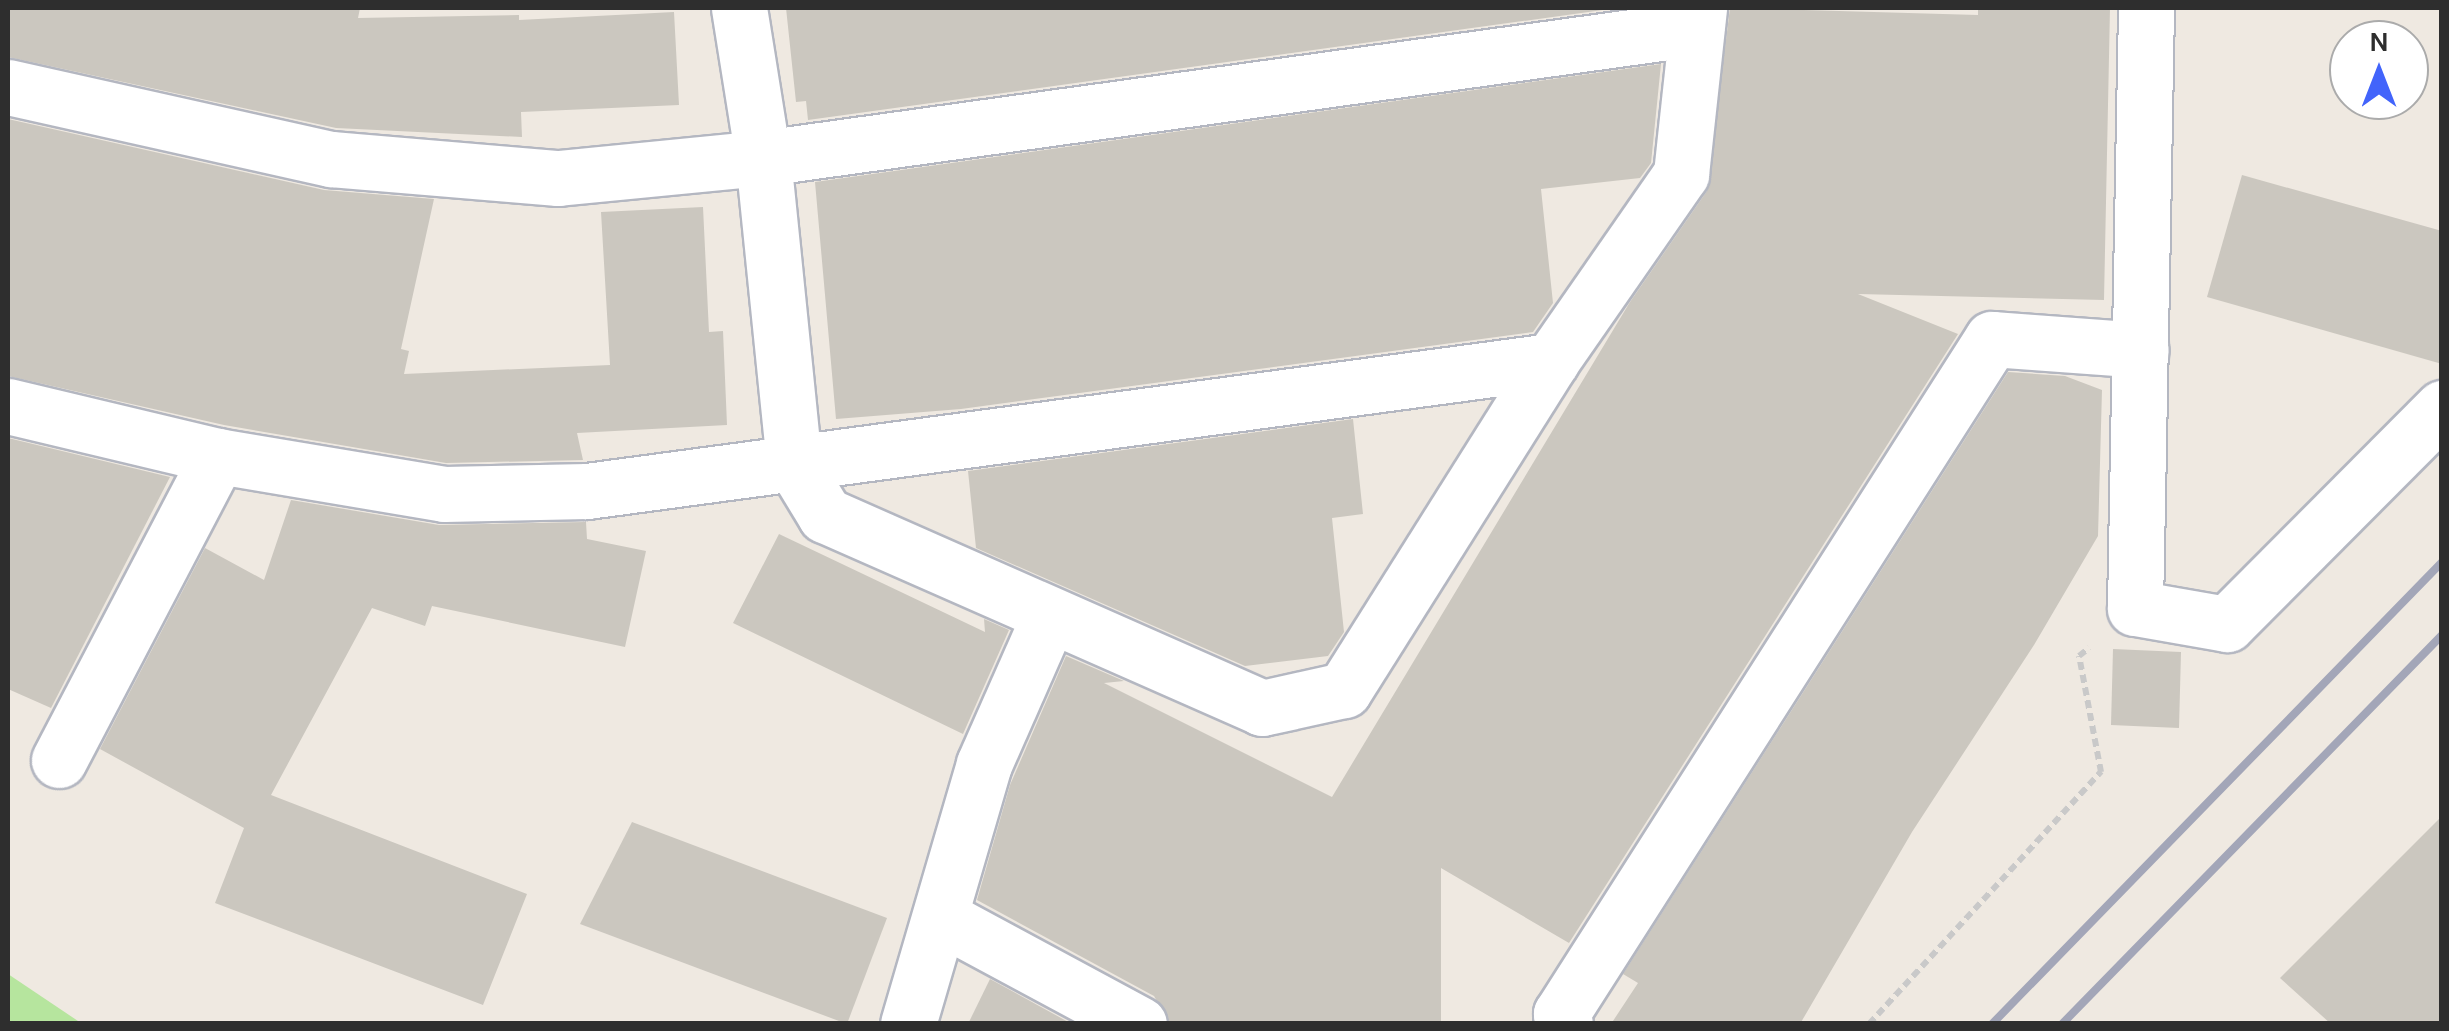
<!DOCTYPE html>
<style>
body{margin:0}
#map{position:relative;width:2449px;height:1031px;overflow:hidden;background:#efe9e1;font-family:Karla,sans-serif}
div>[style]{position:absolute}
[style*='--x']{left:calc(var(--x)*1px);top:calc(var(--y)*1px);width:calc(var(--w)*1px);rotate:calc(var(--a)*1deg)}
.green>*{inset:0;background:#b6e59e}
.building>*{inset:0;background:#cbc7bf}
.path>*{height:6px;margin-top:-3px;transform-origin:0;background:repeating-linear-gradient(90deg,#c9c9c9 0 8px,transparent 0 13px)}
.roads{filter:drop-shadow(2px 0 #b4b7c1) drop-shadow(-2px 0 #b4b7c1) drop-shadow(0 2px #b4b7c1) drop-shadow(0 -2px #b4b7c1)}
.street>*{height:55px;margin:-27.5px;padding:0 27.5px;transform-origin:27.5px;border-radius:27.5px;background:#fff}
.rail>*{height:8px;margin:-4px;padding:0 4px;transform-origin:4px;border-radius:4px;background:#a3a6b8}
span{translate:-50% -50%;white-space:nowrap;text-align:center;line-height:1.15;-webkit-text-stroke:9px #fff;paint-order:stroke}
.frame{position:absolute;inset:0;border:10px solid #2e2e2e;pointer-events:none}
.north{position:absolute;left:2329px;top:20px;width:100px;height:100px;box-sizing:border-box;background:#fff;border:2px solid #ababab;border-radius:50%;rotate:0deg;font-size:28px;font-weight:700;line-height:40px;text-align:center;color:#2e2e2e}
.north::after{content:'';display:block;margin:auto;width:35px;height:45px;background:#4264fb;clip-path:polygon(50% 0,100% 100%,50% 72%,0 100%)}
</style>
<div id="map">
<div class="green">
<i style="clip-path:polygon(8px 974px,81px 1023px,8px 1023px)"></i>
</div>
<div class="building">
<i style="clip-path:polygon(8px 8px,360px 8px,358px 18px,519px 15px,519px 20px,674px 12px,679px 105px,521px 112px,522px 137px,336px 128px,8px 57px)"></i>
<i style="clip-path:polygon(786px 8px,1617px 8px,808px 120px,806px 101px,796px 102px)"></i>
<i style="clip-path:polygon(1730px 8px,1978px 15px,1978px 8px,2110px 8px,2104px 300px,1858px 294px,1958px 334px,1569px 943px,1441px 868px,1441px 1024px,1170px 1024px,1154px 996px,977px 900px,1010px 785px,1066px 656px,1124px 681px,1104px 683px,1332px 797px,1630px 302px,1707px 191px)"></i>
<i style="clip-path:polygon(1661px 64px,1651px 163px,1640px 178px,1541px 189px,1553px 303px,1533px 332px,961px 409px,836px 419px,815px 182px)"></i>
<i style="clip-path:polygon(8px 119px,324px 190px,434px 199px,401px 349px,409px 351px,404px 374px,610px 365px,601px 212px,703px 207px,709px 332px,723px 331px,727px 425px,577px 433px,583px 460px,446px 463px,224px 425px,8px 376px)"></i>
<i style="clip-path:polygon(2242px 175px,2442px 231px,2442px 364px,2207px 297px)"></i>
<i style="clip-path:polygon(2008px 372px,2065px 376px,2102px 390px,2098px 536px,2034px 645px,1912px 832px,1800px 1024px,1611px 1024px,1638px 983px,1623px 974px)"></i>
<i style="clip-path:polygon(1353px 419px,1363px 514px,1332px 518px,1344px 632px,1328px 656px,1245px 666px,976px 548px,968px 471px)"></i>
<i style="clip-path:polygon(8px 438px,170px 477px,51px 708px,8px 689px)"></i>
<i style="clip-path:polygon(291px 500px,439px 525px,586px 522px,587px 539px,646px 551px,625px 647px,432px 606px,425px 626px,372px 608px,271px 795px,527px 894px,483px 1005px,215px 903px,244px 828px,100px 749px,205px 548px,264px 580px)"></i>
<i style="clip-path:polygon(779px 534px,985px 632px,984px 619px,1009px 630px,963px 734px,733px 623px)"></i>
<i style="clip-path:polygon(2113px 649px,2181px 652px,2179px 728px,2111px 725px)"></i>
<i style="clip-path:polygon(2442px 816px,2442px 1024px,2331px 1024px,2280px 978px)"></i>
<i style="clip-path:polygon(632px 822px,887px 918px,847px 1024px,580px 924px)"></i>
<i style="clip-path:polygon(990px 979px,1072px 1024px,968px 1024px)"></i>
</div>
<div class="path">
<i style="--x:1869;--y:1024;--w:343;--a:-47.4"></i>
<i style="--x:2101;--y:772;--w:118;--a:-100.7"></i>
<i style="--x:2079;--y:656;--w:13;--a:-39"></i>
</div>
<div class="roads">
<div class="street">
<i style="--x:739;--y:8;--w:152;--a:80.9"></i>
<i style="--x:763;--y:158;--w:308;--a:84.2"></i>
<i style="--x:794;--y:464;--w:60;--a:58.7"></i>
<i style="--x:825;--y:515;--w:478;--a:23.8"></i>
<i style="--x:1262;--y:708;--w:84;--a:-12.4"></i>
<i style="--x:1344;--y:690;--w:389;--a:-57.8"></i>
<i style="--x:1551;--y:361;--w:228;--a:-55.2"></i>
<i style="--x:1681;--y:174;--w:167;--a:-83.8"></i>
<i style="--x:2146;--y:8;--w:600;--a:91.05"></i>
<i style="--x:2135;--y:608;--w:93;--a:9.9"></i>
<i style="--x:2227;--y:624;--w:305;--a:-45.1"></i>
<i style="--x:8;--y:87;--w:331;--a:12.6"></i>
<i style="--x:331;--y:159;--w:228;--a:4.8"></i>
<i style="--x:558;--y:178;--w:206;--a:-5.6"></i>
<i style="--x:763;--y:158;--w:942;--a:-7.93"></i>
<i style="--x:8;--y:406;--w:216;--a:13.4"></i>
<i style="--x:218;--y:456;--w:229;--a:9.5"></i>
<i style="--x:444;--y:494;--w:143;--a:-1.2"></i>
<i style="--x:587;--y:491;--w:973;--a:-7.68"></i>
<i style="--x:59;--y:760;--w:343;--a:-62.4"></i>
<i style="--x:940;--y:917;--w:226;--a:28.3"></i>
<i style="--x:908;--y:1024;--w:271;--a:-73.7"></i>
<i style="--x:984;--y:764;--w:158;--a:-66.2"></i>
<i style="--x:1565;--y:1024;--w:11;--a:-112"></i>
<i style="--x:1561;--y:1014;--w:801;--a:-57.44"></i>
<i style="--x:1992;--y:339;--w:149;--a:4.2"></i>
</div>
</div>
<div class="rail">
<i style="--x:1992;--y:1024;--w:645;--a:-45.75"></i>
<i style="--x:2062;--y:1024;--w:544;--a:-45.67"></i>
</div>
<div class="frame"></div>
<div class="north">N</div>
</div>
